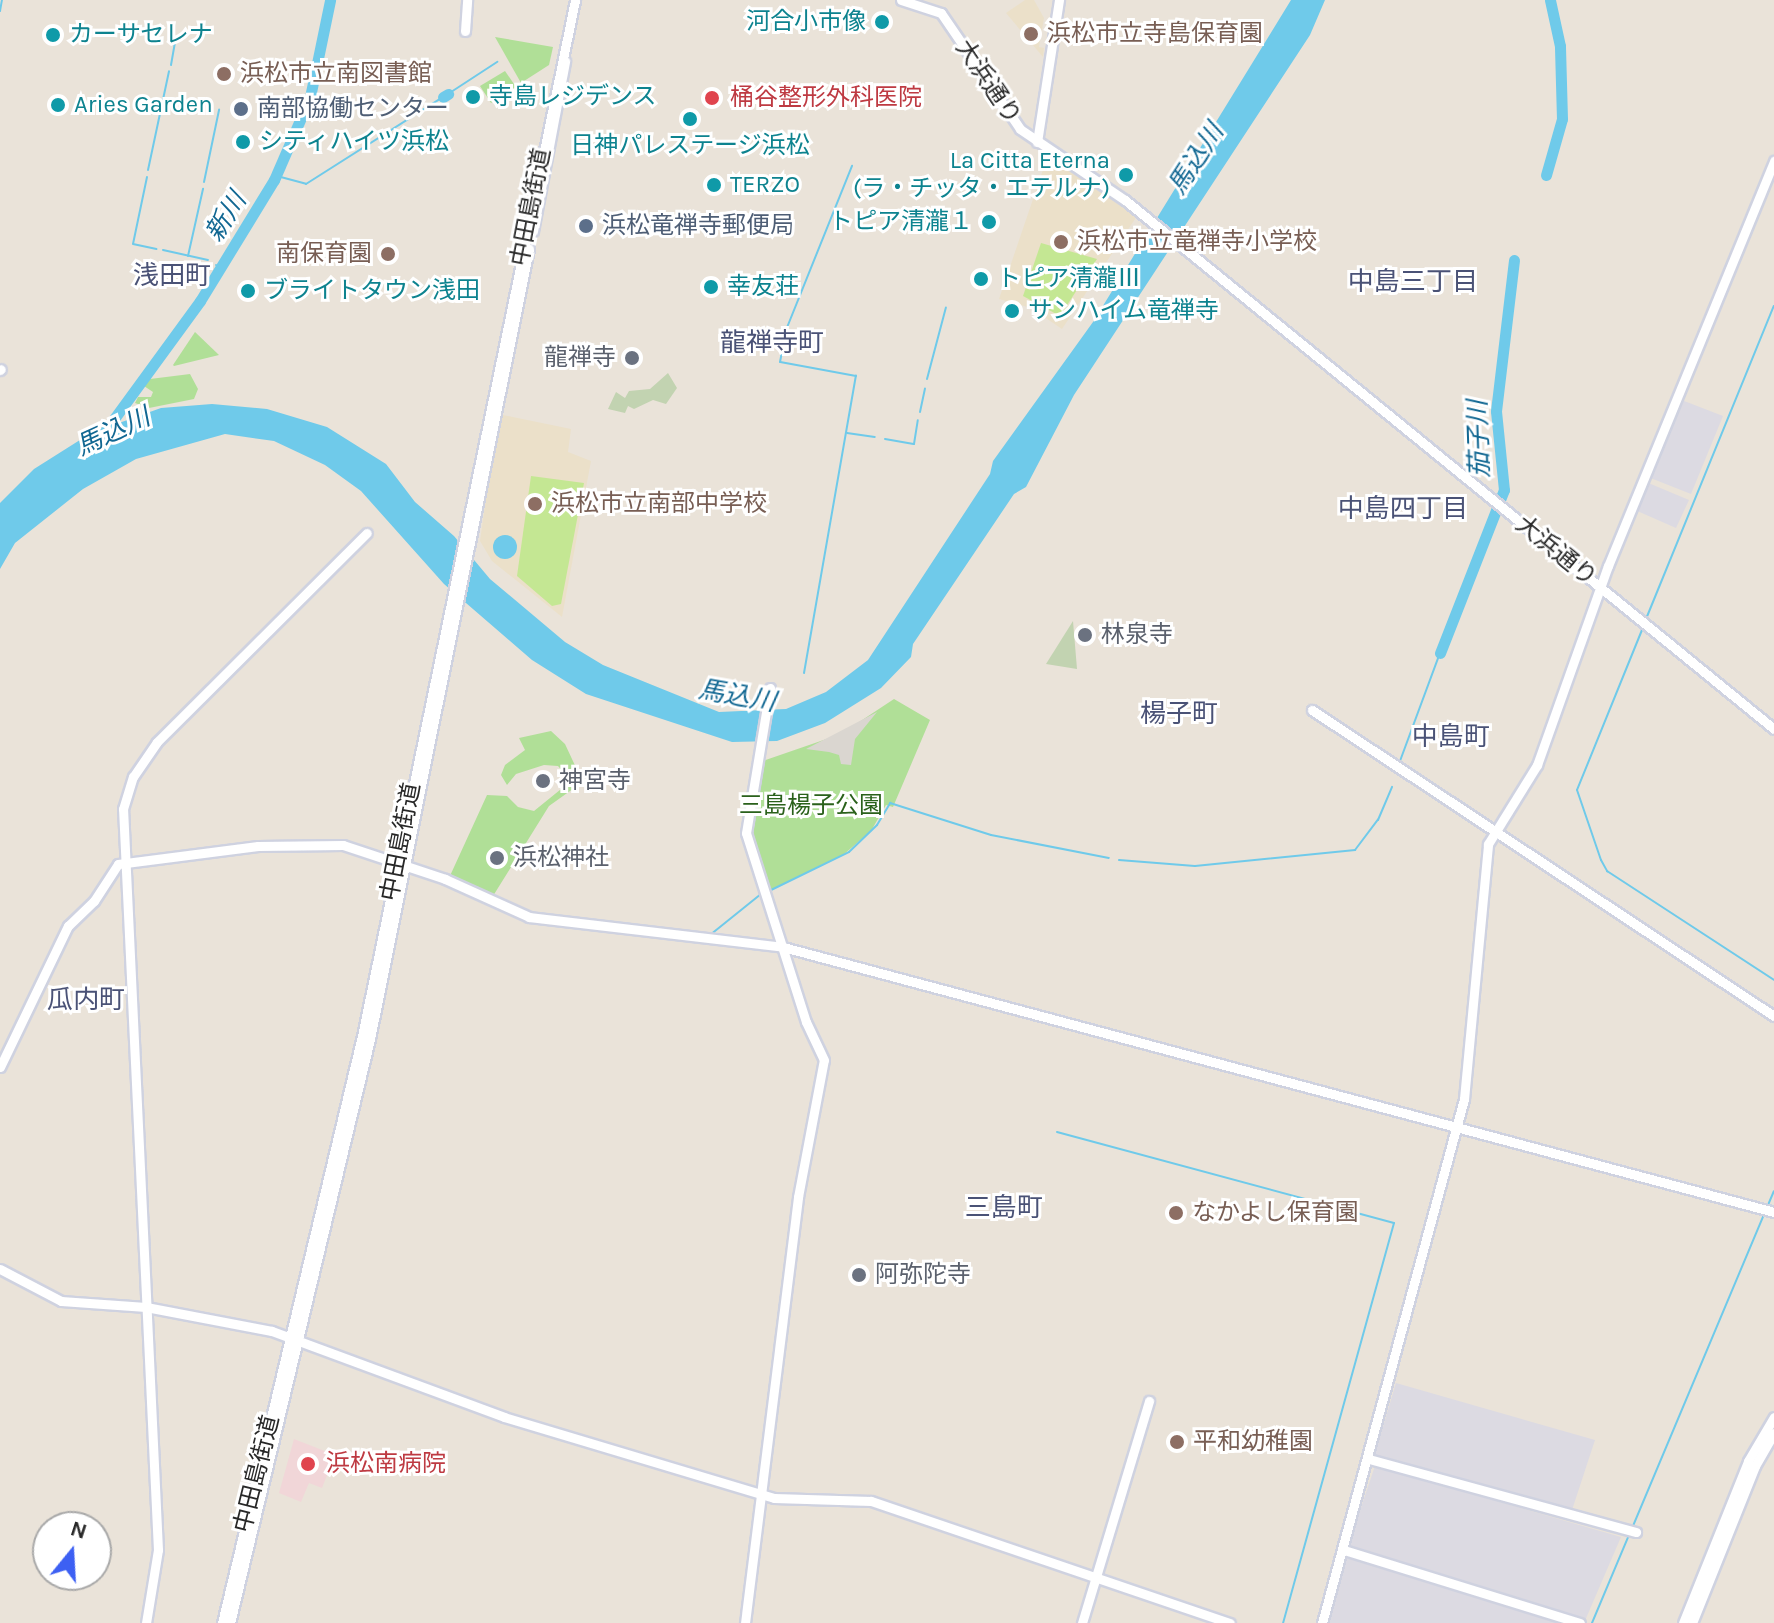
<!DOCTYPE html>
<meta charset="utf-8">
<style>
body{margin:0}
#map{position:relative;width:1774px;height:1623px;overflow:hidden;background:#eae3d9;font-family:Karla,"Noto Sans JP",sans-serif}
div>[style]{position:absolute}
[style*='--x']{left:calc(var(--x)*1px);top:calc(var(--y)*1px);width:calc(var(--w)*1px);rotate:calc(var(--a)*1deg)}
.industrial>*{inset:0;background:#dcdae2}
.education>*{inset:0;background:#ebe0c9}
.medical>*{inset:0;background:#f1d6d8}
.green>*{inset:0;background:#b0df97}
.cemetery>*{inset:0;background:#c2d3b1}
.pitch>*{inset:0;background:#c4e793}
.plaza>*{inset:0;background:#dad6d0}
.water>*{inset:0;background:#6fcaea}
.round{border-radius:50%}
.stream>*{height:2px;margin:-1px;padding:0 1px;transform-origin:1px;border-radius:1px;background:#6fcaea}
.river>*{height:11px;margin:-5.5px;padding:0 5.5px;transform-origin:5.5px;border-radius:5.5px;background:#6fcaea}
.roads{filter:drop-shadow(2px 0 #cfd2e0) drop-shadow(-2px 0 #cfd2e0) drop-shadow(0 2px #cfd2e0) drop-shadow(0 -2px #cfd2e0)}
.secondary>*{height:9px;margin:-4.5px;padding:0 4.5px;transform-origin:4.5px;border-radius:4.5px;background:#fff}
.dots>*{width:22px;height:22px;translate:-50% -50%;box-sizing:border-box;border:4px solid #fff;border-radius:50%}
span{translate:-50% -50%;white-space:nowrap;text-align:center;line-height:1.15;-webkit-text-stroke:6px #fff;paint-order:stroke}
.culture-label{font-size:24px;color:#0d838f}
.right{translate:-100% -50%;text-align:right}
.left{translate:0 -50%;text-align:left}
.education-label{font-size:24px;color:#785e54}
.street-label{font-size:24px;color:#282828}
.health-label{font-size:24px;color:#be3a42}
.service-label{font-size:24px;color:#4e5e75}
.worship-label{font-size:24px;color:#5b616d}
.park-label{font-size:24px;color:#2a611b}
.water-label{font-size:26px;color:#116792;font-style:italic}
.neighbourhood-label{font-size:26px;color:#4a5276}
.north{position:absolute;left:32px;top:1511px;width:80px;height:80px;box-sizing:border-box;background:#fff;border:2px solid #a9a9a9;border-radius:50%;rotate:18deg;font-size:22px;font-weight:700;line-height:32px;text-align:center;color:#282828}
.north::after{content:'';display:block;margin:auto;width:28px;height:36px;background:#3d60f3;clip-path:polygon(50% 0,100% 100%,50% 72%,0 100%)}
</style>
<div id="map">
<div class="industrial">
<i style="clip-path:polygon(1679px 399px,1723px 416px,1691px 494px,1648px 477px)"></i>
<i style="clip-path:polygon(1646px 482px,1689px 500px,1676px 528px,1635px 510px)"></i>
<i style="clip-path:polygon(1396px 1383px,1595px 1440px,1571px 1513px,1374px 1457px)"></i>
<i style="clip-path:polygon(1375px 1466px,1621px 1537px,1584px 1623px,1322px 1623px)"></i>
</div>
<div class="education">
<i style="clip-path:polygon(1025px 0,1034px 0,1044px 18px,1039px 47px,1044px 48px,1043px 57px,1006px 13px)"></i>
<i style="clip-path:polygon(1055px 161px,1137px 216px,1062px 329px,1031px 308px,999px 299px,1045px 164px,1051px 167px)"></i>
<i style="clip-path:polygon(498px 414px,571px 429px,568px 452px,591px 461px,562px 617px,492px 561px,480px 541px)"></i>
</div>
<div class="medical">
<i style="clip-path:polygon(294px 1439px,335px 1455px,322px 1488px,309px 1483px,301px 1502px,279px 1493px)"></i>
</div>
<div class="green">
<i style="clip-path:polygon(495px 37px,553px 47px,549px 65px,521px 83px)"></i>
<i style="clip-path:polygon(505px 71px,516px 87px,491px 103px,480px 86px)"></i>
<i style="clip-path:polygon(195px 332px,219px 355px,174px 366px,173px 365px)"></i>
<i style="clip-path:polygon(190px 374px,198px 389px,194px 399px,149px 408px,135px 403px,138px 397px,151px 397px,153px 392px,144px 386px,150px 379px)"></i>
<i style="clip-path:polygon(894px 699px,930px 720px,893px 807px,886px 805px,871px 831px,843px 855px,767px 892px,749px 828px,760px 762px,841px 734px)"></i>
<i style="clip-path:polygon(551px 731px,565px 744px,579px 774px,577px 786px,549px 806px,493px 896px,449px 878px,487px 795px,507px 796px,518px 807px,534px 811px,571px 781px,558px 766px,544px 765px,516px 774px,507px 785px,501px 775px,505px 765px,525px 750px,519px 738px)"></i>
</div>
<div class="cemetery">
<i style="clip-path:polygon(668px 373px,677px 388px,666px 404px,653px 400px,634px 409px,628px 406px,625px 413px,608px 409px,616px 392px,625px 398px,629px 391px,650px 389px)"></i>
<i style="clip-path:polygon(1073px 621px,1077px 669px,1046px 664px)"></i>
</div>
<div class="pitch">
<i style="clip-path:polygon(1041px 243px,1097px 259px,1060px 316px,1023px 296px)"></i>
<i style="clip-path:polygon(531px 476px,584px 483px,561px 604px,552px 606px,517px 576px)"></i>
</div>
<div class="plaza">
<i style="clip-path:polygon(877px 712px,855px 739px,851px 765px,841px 764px,839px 755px,829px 752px,806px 749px)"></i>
</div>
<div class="water">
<i style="clip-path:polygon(1291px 0,1325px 0,1310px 35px,1074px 395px,1026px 487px,1014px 494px,913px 644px,911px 657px,881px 688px,825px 723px,777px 741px,732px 742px,586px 694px,532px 660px,444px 584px,361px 491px,325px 465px,274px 441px,225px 434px,136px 459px,83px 489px,15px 543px,0 569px,0 503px,34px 469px,91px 433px,161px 408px,212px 404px,267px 409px,327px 427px,386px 464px,415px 502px,454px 536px,490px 579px,565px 642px,603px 665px,719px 712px,786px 709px,826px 692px,868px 660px,990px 474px,993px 461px,1093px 322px)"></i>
<i class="round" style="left:493px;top:535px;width:24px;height:24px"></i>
</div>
<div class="stream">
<i style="--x:0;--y:11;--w:11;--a:-80"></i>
<i style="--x:171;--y:65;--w:27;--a:-80"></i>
<i style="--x:448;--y:94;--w:59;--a:-33.1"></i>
<i style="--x:148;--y:170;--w:101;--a:-78"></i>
<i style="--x:277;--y:176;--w:30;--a:15"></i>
<i style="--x:306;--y:184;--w:162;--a:-32.4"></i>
<i style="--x:147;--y:177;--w:68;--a:101.8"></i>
<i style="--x:133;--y:244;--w:24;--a:12"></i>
<i style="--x:204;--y:182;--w:74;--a:-78.2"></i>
<i style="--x:163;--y:250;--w:46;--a:12.5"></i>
<i style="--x:188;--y:256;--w:69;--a:-77.4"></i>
<i style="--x:216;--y:265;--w:6;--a:31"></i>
<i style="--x:927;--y:379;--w:74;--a:-75.2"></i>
<i style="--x:920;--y:412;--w:24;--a:-78"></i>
<i style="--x:847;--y:433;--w:28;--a:8"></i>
<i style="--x:885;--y:439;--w:29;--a:10"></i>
<i style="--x:914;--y:444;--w:24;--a:-81"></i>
<i style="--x:1646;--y:619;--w:338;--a:-67.8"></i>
<i style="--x:1644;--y:625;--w:178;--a:112.1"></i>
<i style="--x:1577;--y:790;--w:74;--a:71.1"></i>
<i style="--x:1601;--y:860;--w:13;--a:61"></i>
<i style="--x:1607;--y:871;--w:199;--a:33.1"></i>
<i style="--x:804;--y:673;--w:302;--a:-80.1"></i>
<i style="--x:856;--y:376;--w:77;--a:-169.6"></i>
<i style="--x:780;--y:362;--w:33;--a:-79"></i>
<i style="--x:786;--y:330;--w:177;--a:-68.1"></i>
<i style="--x:1400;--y:761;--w:115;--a:-69.7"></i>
<i style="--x:1119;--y:860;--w:76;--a:4.5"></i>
<i style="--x:1195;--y:866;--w:161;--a:-5.7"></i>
<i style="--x:1355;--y:850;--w:38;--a:-53"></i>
<i style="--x:1378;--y:820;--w:36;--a:-67"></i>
<i style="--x:767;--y:892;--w:91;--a:-26"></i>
<i style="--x:849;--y:852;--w:39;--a:-44"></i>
<i style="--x:877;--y:825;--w:26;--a:-59"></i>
<i style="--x:890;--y:803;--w:106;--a:17.6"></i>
<i style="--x:991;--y:835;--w:120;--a:11"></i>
<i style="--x:710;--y:935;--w:65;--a:-38.8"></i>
<i style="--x:1057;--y:1132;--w:349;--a:15.1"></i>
<i style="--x:1394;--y:1223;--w:415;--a:105.5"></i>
<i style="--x:1768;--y:1205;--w:15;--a:-67"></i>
<i style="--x:1633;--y:1526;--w:337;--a:-67.2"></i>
<i style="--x:1592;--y:1623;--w:95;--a:-67.2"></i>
</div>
<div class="river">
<i style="--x:443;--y:97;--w:6;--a:-31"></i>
<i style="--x:1546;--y:175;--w:58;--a:-74.1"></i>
<i style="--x:1562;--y:119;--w:73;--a:-91.6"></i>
<i style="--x:1560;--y:46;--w:47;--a:-102.3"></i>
<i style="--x:100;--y:438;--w:170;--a:-53.9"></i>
<i style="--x:200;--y:301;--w:142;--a:-58.6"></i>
<i style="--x:274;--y:180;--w:90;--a:-66.6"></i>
<i style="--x:310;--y:97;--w:99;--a:-78.3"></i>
<i style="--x:1440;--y:653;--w:175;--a:-68.6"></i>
<i style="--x:1504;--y:490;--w:79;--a:-95.8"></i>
<i style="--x:1496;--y:411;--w:152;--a:-83.2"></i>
</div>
<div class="roads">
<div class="secondary">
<i style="--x:901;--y:0;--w:42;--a:18"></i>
<i style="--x:941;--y:13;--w:140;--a:55.7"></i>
<i style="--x:1020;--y:129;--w:127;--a:34.1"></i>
<i style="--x:1125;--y:200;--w:837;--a:39.18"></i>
<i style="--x:465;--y:31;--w:31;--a:-86"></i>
<i style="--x:1037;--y:142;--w:144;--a:-81.2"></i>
<i style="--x:533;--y:231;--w:173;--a:-79.3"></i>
<i style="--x:0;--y:370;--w:1;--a:-45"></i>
<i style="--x:1312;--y:710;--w:554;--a:33.52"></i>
<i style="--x:0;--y:1067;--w:157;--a:-64.3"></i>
<i style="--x:68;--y:926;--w:36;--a:-44"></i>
<i style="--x:94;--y:901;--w:44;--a:-57"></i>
<i style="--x:118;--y:864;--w:141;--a:-7.3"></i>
<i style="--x:258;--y:846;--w:85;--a:-0.7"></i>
<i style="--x:343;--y:845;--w:108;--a:18.4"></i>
<i style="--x:445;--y:879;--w:92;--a:24.3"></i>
<i style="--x:529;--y:917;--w:256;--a:6.7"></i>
<i style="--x:783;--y:947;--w:1026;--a:14.97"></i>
<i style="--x:0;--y:1269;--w:69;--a:27.7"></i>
<i style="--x:61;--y:1301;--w:85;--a:4"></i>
<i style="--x:146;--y:1307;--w:128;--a:10.8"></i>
<i style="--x:272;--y:1331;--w:247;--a:20.3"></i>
<i style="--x:504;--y:1417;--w:282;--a:16.7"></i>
<i style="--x:774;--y:1498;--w:97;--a:1.8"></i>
<i style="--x:871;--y:1501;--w:379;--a:18.8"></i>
<i style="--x:1369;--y:1459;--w:277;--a:15.3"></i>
<i style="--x:1344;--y:1550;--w:247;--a:17.2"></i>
<i style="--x:146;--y:1623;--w:74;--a:-80.7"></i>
<i style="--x:158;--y:1550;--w:742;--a:-92.7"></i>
<i style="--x:123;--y:809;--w:34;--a:-73"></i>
<i style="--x:133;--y:777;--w:42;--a:-55.6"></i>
<i style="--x:157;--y:742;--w:296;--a:-44.9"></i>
<i style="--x:222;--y:1623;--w:603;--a:-76.59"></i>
<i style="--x:362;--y:1036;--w:1058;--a:-78.38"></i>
<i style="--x:230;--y:1623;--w:601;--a:-76.52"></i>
<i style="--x:370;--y:1039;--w:806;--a:-78.62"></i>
<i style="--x:745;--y:1623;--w:429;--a:-82.9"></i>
<i style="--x:798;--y:1197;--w:139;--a:-79.3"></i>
<i style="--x:824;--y:1060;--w:42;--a:-115.3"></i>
<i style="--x:806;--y:1022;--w:198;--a:-107.6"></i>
<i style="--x:746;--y:833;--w:147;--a:-80.6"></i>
<i style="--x:1082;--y:1623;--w:232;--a:-73.2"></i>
<i style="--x:1322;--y:1623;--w:543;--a:-74.84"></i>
<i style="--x:1464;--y:1099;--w:256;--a:-84.6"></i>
<i style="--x:1488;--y:844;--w:93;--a:-58.2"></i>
<i style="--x:1537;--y:765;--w:211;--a:-70.4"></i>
<i style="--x:1608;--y:566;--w:438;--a:-67.7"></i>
<i style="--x:1683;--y:1623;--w:175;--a:-68.1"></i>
<i style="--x:1748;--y:1461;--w:51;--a:-59.4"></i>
<i style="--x:1692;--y:1623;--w:169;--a:-68.1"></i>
<i style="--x:1755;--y:1466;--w:38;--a:-60"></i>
</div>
</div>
<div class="dots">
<i style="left:882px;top:22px;background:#0f9aa8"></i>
<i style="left:1031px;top:34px;background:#8d6e63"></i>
<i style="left:53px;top:35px;background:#0f9aa8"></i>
<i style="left:224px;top:74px;background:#8d6e63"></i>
<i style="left:473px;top:97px;background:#0f9aa8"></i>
<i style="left:712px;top:98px;background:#e0444e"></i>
<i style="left:58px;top:105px;background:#0f9aa8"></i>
<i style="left:241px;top:109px;background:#5c6f8a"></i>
<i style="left:690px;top:119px;background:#0f9aa8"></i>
<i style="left:243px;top:142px;background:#0f9aa8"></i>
<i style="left:1126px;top:175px;background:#0f9aa8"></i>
<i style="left:714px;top:185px;background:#0f9aa8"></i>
<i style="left:989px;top:222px;background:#0f9aa8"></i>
<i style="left:586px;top:226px;background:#5c6f8a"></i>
<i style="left:1061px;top:242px;background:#8d6e63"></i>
<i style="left:388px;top:254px;background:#8d6e63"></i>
<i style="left:981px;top:279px;background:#0f9aa8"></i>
<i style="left:711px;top:287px;background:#0f9aa8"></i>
<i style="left:248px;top:291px;background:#0f9aa8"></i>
<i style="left:1012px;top:311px;background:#0f9aa8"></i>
<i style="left:632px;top:358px;background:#6b7280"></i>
<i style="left:535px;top:504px;background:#8d6e63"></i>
<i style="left:1085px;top:635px;background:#6b7280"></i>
<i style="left:543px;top:781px;background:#6b7280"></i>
<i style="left:497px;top:858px;background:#6b7280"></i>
<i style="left:1176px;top:1213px;background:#8d6e63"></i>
<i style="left:859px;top:1275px;background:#6b7280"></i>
<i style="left:1177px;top:1442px;background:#8d6e63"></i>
<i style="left:308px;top:1464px;background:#e0444e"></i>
</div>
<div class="culture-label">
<span class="right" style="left:866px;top:22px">河合小市像</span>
<span class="left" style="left:69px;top:35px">カーサセレナ</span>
<span class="left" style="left:489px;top:97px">寺島レジデンス</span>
<span class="left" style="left:74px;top:105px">Aries Garden</span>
<span class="left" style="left:259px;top:142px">シティハイツ浜松</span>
<span style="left:690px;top:146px">日神パレステージ浜松</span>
<span class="right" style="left:1110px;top:175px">La Citta Eterna<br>(ラ・チッタ・エテルナ)</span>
<span class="left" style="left:730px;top:185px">TERZO</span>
<span class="right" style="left:973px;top:222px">トピア清瀧１</span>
<span class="left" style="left:997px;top:279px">トピア清瀧Ⅲ</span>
<span class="left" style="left:727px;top:287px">幸友荘</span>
<span class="left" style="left:264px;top:291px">ブライトタウン浅田</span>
<span class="left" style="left:1028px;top:311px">サンハイム竜禅寺</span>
</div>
<div class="education-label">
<span class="left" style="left:1047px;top:34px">浜松市立寺島保育園</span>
<span class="left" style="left:240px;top:74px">浜松市立南図書館</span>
<span class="left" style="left:1077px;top:242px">浜松市立竜禅寺小学校</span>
<span class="right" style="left:372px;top:254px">南保育園</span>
<span class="left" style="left:551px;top:504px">浜松市立南部中学校</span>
<span class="left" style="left:1192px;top:1213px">なかよし保育園</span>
<span class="left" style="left:1193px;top:1442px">平和幼稚園</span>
</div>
<div class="street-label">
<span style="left:988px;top:82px;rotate:56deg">大浜通り</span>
<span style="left:531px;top:207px;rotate:-79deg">中田島街道</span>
<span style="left:1556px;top:551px;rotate:39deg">大浜通り</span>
<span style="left:401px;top:842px;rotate:-79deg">中田島街道</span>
<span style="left:257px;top:1474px;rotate:-76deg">中田島街道</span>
</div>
<div class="health-label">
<span class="left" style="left:730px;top:98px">桶谷整形外科医院</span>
<span class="left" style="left:326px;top:1464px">浜松南病院</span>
</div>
<div class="service-label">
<span class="left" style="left:257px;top:109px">南部協働センター</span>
<span class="left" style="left:602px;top:226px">浜松竜禅寺郵便局</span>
</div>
<div class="worship-label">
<span class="right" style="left:616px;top:358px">龍禅寺</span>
<span class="left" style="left:1101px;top:635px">林泉寺</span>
<span class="left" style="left:559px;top:781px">神宮寺</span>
<span class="left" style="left:513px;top:858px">浜松神社</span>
<span class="left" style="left:875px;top:1275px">阿弥陀寺</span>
</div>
<div class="park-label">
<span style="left:811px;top:806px">三島楊子公園</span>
</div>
<div class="water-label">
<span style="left:1196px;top:159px;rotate:-57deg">馬込川</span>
<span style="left:226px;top:217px;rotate:-58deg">新川</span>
<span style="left:113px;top:432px;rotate:-25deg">馬込川</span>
<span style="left:1479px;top:439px;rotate:-92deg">茄子川</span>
<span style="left:737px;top:696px;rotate:10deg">馬込川</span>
</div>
<div class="neighbourhood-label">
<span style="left:172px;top:276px">浅田町</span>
<span style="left:1413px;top:282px">中島三丁目</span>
<span style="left:772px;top:343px">龍禅寺町</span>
<span style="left:1403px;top:509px">中島四丁目</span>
<span style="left:1179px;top:714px">楊子町</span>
<span style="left:1451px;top:737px">中島町</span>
<span style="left:86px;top:1000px">瓜内町</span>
<span style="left:1004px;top:1208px">三島町</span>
</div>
<div class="north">N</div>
</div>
